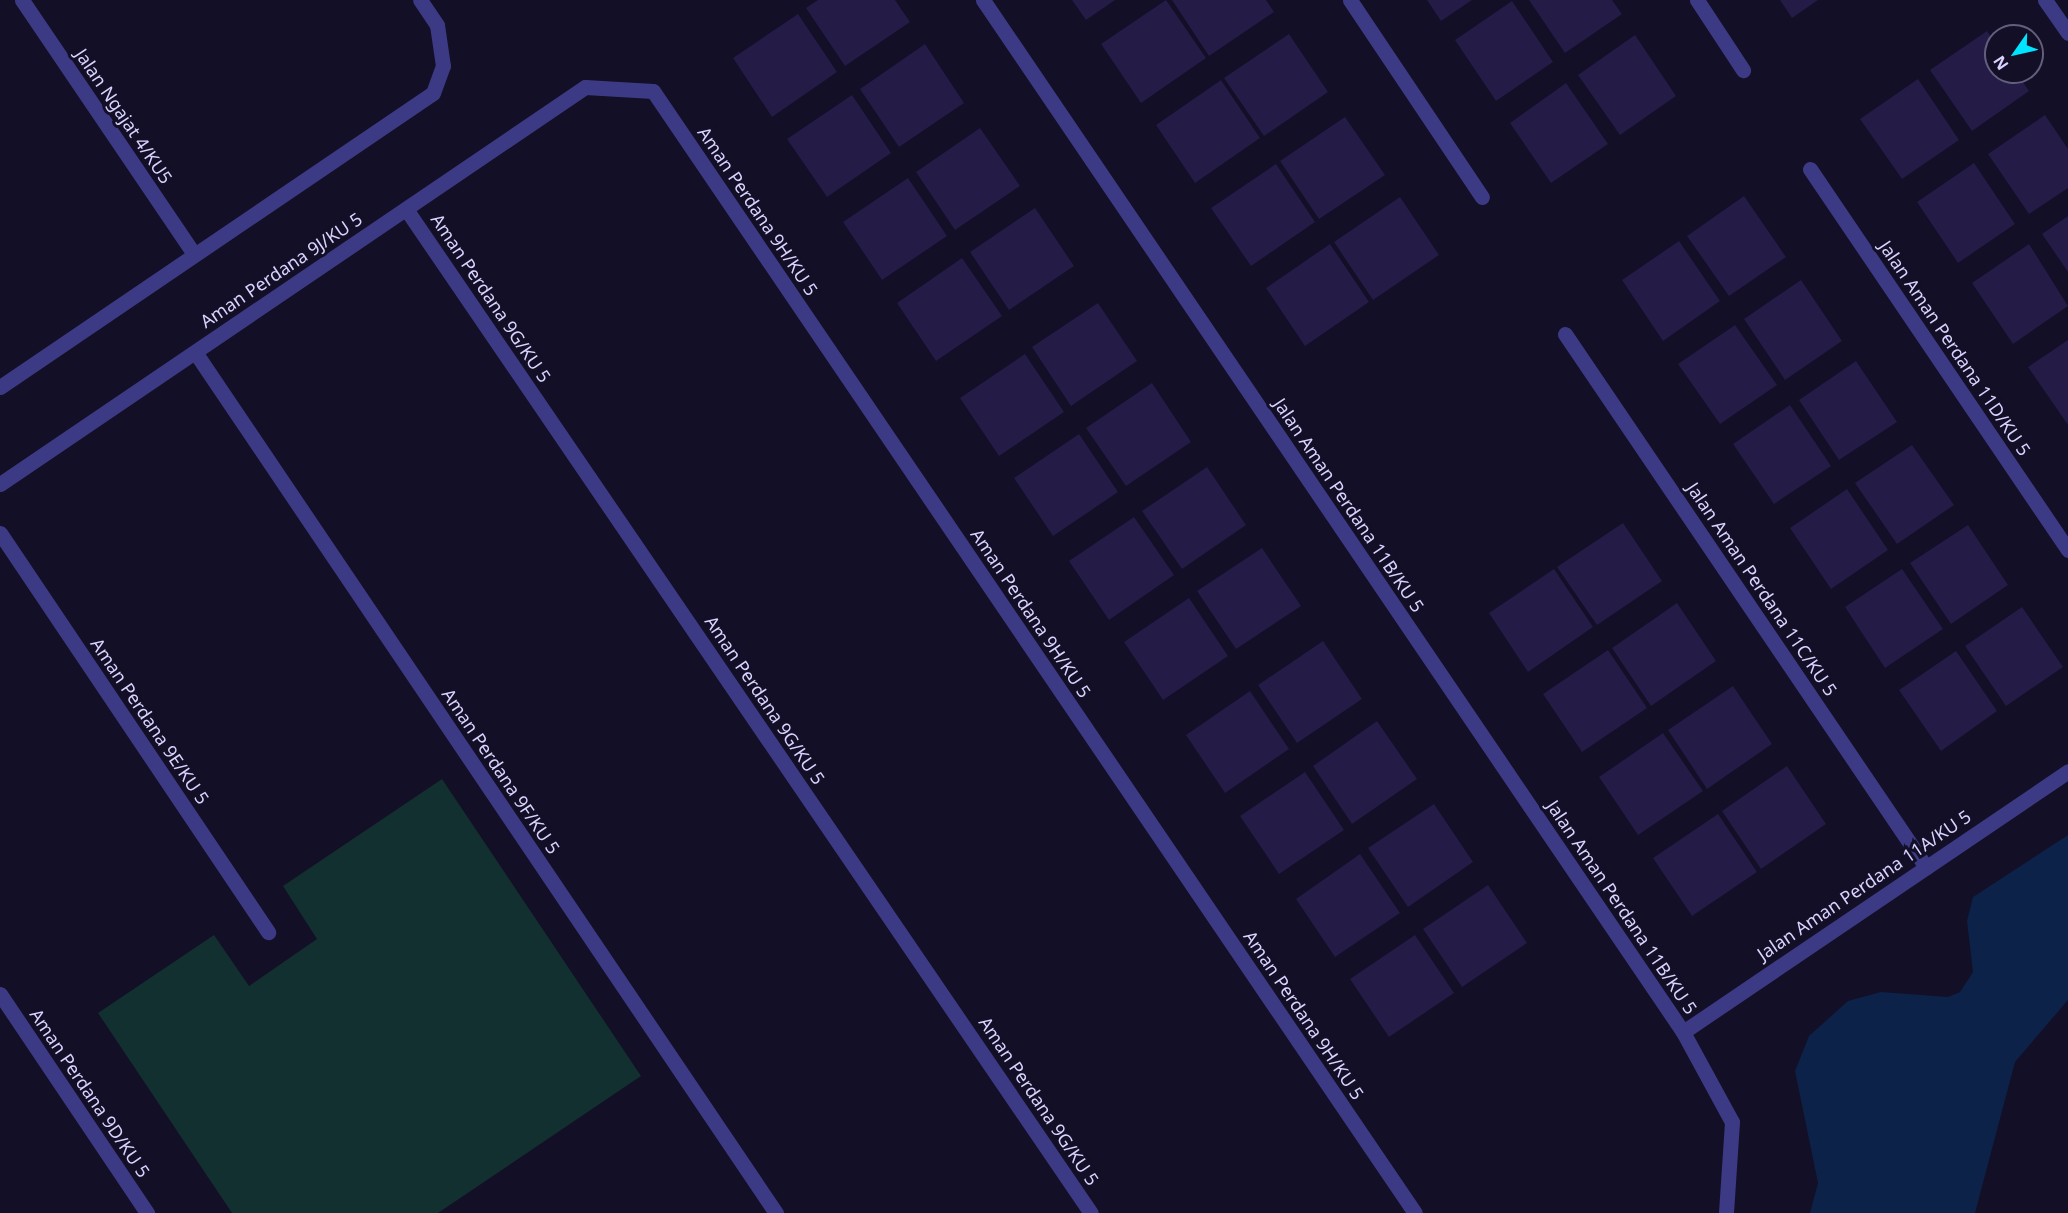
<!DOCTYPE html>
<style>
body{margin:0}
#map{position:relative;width:2068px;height:1213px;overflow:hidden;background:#130f26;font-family:"Noto Sans",sans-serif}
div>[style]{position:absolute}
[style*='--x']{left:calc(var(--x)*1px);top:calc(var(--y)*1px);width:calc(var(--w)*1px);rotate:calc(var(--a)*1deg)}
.green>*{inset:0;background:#12302f}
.water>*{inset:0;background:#0c2248}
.building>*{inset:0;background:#241b47}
.street>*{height:15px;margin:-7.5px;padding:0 7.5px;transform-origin:7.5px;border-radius:7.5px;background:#3d3a85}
span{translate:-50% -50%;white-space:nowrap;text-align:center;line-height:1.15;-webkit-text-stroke:6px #130f26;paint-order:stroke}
.street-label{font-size:18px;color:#d9d4ff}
.north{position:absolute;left:1984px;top:24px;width:60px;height:60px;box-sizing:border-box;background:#130f26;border:2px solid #625e7d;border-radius:50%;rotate:236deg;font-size:16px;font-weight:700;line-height:24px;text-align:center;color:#d9d4ff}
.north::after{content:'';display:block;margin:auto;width:21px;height:27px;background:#00e5ff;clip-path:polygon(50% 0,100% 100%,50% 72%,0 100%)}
</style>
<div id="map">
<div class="green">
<i style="clip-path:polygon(442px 779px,641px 1076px,438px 1213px,232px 1213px,98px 1013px,214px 935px,249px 986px,317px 939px,283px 886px)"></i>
</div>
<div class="water">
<i style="clip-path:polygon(2068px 835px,2068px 1000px,2015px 1062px,1975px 1213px,1810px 1213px,1818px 1183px,1795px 1071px,1809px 1036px,1848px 1001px,1881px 992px,1948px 997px,1960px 992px,1973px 972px,1967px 921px,1973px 897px)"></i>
</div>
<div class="building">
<i style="clip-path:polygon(818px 0,895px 0,910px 22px,845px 66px,806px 8px)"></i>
<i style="clip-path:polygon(1072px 0,1115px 0,1086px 20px)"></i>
<i style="clip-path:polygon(1166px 0,1206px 58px,1141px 103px,1101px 44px)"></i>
<i style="clip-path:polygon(1172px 0,1266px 0,1274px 12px,1209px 56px)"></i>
<i style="clip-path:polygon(1427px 0,1472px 0,1441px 21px)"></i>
<i style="clip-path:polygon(1529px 0,1612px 0,1622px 14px,1565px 53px)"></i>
<i style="clip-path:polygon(1780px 0,1818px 0,1792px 18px)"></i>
<i style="clip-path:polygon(1512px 1px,1553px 62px,1496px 101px,1455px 40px)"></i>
<i style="clip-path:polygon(798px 14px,837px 72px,772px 117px,733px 58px)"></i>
<i style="clip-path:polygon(1987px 31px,1996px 44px,1996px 72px,2016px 72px,2029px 91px,1972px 131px,1930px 70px)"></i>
<i style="clip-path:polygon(1289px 34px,1328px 92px,1264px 136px,1224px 78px)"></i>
<i style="clip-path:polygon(1635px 35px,1676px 96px,1620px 135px,1578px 75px)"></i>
<i style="clip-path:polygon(925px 44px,964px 103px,899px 147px,860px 89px)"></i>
<i style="clip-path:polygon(1918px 79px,1959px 140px,1902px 179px,1860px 119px)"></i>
<i style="clip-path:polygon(1221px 80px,1260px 138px,1195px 183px,1156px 125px)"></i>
<i style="clip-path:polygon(1566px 83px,1608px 144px,1551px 183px,1510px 123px)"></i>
<i style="clip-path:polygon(852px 95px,891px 153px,827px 197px,787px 139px)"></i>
<i style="clip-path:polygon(2045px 115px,2068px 149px,2068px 188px,2029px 214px,1988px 154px)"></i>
<i style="clip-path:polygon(1345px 117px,1385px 175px,1319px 219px,1280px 161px)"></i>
<i style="clip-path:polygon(980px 128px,1020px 186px,955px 230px,916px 172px)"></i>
<i style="clip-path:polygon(1974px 163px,2015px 224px,1958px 263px,1917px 202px)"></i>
<i style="clip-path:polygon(1276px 164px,1315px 222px,1251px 266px,1211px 208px)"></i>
<i style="clip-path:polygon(908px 178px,947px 236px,882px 280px,843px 222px)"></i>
<i style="clip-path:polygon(1744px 196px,1786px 257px,1729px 296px,1687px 236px)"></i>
<i style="clip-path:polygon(1400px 197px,1439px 255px,1373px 300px,1334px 242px)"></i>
<i style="clip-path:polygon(1035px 208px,1074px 266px,1009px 310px,970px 252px)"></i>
<i style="clip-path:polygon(2068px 216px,2068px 272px,2042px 234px)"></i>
<i style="clip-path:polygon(1679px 241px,1720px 301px,1663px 341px,1622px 280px)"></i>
<i style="clip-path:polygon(1330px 244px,1369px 302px,1305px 346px,1266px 288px)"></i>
<i style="clip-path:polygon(2029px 244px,2068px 306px,2013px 344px,1972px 283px)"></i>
<i style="clip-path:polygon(962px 258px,1002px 316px,936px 361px,897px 303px)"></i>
<i style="clip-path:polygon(1801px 280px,1842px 341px,1785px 380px,1744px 319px)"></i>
<i style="clip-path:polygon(1098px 303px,1137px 361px,1071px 406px,1032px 347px)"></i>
<i style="clip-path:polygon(1735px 325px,1777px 385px,1720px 424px,1678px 364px)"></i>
<i style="clip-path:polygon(2068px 340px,2068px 425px,2028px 367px)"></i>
<i style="clip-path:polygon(1025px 354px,1064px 412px,999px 456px,960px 398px)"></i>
<i style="clip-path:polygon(1856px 361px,1897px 422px,1839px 460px,1799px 400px)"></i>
<i style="clip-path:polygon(1152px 383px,1191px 442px,1126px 486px,1086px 428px)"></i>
<i style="clip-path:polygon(1790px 405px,1831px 466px,1774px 504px,1733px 444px)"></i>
<i style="clip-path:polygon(1079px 434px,1118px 492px,1053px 536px,1014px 478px)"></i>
<i style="clip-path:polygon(1912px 445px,1954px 505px,1897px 544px,1855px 483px)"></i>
<i style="clip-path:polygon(1207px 467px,1246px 525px,1182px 569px,1142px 511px)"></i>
<i style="clip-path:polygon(1847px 489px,1888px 550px,1831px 589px,1790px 528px)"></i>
<i style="clip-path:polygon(1134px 517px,1174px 575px,1109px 620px,1069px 561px)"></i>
<i style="clip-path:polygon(1623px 523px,1662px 581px,1597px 625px,1557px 567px)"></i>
<i style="clip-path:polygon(1968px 525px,2008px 585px,1951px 624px,1910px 563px)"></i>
<i style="clip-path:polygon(1262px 548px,1301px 606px,1236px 649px,1197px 591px)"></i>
<i style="clip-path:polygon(1554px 569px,1593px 627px,1528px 672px,1489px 613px)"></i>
<i style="clip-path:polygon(1902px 569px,1943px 629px,1885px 668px,1845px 607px)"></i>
<i style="clip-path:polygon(1189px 598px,1228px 656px,1163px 700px,1124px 642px)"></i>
<i style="clip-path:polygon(1677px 603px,1716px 661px,1651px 706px,1612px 648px)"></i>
<i style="clip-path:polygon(2022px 607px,2063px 667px,2006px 706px,1965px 646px)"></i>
<i style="clip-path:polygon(1323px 641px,1362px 699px,1297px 743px,1258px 685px)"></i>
<i style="clip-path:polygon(1608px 650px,1647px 708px,1582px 752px,1543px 694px)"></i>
<i style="clip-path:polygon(1956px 651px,1997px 711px,1941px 751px,1899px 690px)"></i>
<i style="clip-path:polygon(1733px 686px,1772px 744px,1707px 789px,1668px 730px)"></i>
<i style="clip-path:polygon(1250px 691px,1289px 749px,1225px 793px,1186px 735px)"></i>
<i style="clip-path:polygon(1377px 721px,1417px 779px,1352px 824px,1313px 766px)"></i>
<i style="clip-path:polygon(1663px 733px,1703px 791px,1638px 835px,1599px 777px)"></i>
<i style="clip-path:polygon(1787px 766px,1826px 824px,1761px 869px,1722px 811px)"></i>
<i style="clip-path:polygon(1305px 772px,1344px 830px,1279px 874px,1240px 816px)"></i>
<i style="clip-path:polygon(1434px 804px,1473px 862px,1408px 907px,1368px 848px)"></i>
<i style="clip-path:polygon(1718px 814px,1757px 872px,1692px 916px,1653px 858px)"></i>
<i style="clip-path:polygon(1360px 854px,1400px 913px,1335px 957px,1296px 899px)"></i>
<i style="clip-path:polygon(1488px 885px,1527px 943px,1462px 987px,1423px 929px)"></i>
<i style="clip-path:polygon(1415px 935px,1454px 993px,1389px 1037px,1350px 979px)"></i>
</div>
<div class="street">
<i style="--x:22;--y:0;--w:307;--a:55.9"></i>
<i style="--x:983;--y:0;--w:1247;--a:55.85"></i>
<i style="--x:1683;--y:1032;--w:102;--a:61.4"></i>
<i style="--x:1732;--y:1122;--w:91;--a:93.8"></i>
<i style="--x:1350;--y:0;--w:237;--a:56.2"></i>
<i style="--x:1697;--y:0;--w:84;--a:56.7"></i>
<i style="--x:2045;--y:0;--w:40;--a:55.1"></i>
<i style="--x:1810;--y:169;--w:460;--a:55.9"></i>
<i style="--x:406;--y:209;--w:1215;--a:55.7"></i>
<i style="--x:1565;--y:334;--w:644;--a:55.89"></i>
<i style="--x:195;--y:352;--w:1039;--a:55.99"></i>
<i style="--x:0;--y:387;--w:523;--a:-34.18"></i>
<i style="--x:433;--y:93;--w:29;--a:-70"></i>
<i style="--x:443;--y:66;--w:41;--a:-98.3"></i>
<i style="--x:437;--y:25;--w:30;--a:-124"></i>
<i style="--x:0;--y:484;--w:707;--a:-34.16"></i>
<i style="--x:585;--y:87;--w:68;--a:3.4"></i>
<i style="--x:653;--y:91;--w:1356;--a:55.82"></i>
<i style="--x:0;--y:533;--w:481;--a:56.1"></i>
<i style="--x:0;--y:994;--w:264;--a:56.1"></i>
<i style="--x:1683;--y:1032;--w:465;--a:-34.1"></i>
</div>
<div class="street-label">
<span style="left:124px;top:116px;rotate:56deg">Jalan Ngajat 4/KU5</span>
<span style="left:758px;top:211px;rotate:56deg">Aman Perdana 9H/KU 5</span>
<span style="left:281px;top:270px;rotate:-34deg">Aman Perdana 9J/KU 5</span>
<span style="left:491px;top:298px;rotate:56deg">Aman Perdana 9G/KU 5</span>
<span style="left:1955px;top:348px;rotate:56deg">Jalan Aman Perdana 11D/KU 5</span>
<span style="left:1349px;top:505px;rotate:56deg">Jalan Aman Perdana 11B/KU 5</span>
<span style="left:1762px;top:589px;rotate:56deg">Jalan Aman Perdana 11C/KU 5</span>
<span style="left:1031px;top:613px;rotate:56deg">Aman Perdana 9H/KU 5</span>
<span style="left:765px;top:700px;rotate:56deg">Aman Perdana 9G/KU 5</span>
<span style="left:150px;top:721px;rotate:56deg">Aman Perdana 9E/KU 5</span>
<span style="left:501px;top:771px;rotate:56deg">Aman Perdana 9F/KU 5</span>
<span style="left:1864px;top:885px;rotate:-34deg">Jalan Aman Perdana 11A/KU 5</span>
<span style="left:1622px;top:907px;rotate:56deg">Jalan Aman Perdana 11B/KU 5</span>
<span style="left:1304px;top:1015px;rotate:56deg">Aman Perdana 9H/KU 5</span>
<span style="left:90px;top:1093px;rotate:56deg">Aman Perdana 9D/KU 5</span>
<span style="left:1039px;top:1101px;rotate:56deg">Aman Perdana 9G/KU 5</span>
</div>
<div class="north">N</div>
</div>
